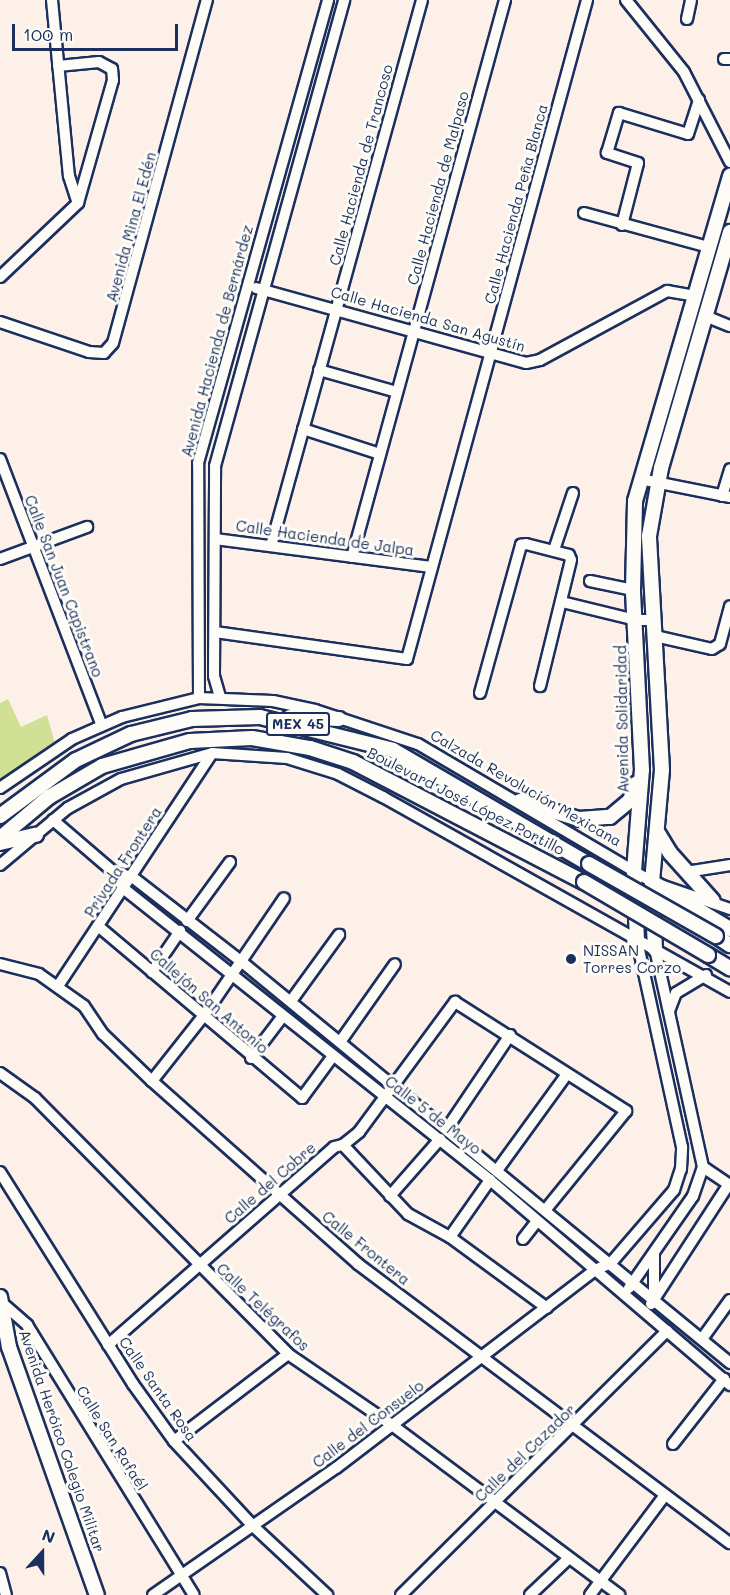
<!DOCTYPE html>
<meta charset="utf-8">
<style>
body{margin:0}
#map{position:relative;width:730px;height:1595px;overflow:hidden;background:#fcf0e8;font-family:Mali,sans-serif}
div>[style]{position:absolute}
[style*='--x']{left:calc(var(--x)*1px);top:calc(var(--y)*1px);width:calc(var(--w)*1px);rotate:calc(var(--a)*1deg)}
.green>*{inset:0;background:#d0e094}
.roads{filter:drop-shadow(2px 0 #1b2f5e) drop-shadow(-2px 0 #1b2f5e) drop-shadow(0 2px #1b2f5e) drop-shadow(0 -2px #1b2f5e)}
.minor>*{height:10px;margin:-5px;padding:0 5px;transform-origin:5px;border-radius:5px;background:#fdfcf7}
.major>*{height:14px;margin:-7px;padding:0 7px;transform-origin:7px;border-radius:7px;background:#fdfcf7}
.bridges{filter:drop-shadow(2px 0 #1b2f5e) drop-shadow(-2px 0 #1b2f5e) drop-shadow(0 2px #1b2f5e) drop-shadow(0 -2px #1b2f5e)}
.major-bridge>*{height:14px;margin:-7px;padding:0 7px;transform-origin:7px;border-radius:7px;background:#fdfcf7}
.dots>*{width:16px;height:16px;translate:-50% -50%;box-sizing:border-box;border:3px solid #fdfcf7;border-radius:50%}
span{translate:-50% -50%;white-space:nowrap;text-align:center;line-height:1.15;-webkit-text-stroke:6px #fdfcf7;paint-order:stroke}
.shield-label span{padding:2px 4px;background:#fdfcf7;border:2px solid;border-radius:4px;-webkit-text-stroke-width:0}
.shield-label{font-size:14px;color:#1b2f5e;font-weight:700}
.street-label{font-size:15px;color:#1b2f5e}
.poi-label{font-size:15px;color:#1b2f5e}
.left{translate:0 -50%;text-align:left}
.north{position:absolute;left:12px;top:1523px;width:60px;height:60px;-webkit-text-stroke:4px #fdfcf7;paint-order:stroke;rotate:21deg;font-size:16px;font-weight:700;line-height:24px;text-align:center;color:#1b2f5e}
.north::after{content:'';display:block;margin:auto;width:21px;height:27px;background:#1b2f5e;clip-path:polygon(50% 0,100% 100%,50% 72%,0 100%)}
.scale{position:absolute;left:12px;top:24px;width:166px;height:27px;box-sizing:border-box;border:3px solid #1b2f5e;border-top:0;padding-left:8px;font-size:18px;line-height:21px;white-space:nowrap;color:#1b2f5e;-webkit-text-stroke:4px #fdfcf7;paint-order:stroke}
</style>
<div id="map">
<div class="green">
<i style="clip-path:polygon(8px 699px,21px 727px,47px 715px,55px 744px,0 779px,0 703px)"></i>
</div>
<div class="roads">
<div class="minor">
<i style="--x:52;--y:0;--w:177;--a:84.5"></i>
<i style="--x:69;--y:176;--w:28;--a:72"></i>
<i style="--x:626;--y:0;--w:92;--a:51.1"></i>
<i style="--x:684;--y:72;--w:101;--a:62.9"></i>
<i style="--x:687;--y:19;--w:19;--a:-78"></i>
<i style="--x:724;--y:59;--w:6;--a:0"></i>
<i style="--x:584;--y:213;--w:129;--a:15.3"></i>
<i style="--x:622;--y:225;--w:64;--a:-75.5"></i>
<i style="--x:638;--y:163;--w:33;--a:-162"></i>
<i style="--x:607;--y:153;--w:42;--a:-73.3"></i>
<i style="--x:619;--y:113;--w:72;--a:16.9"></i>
<i style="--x:688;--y:134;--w:36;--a:-72"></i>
<i style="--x:0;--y:277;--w:108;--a:-43.5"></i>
<i style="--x:78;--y:203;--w:128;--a:-74.1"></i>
<i style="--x:113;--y:80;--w:11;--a:-95"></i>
<i style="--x:112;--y:69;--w:15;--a:-152"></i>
<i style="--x:99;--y:62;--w:41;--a:174.4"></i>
<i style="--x:256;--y:288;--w:280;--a:15.5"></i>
<i style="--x:526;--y:363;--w:14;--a:-12"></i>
<i style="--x:540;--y:360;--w:145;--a:-28.5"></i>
<i style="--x:667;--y:291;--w:27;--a:10"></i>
<i style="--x:705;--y:316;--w:27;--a:22"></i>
<i style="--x:0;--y:322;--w:94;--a:18.6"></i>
<i style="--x:89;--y:352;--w:15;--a:4"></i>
<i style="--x:104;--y:353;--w:13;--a:-48"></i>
<i style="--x:113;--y:343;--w:356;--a:-74.7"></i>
<i style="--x:319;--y:370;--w:81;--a:15.8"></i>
<i style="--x:303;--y:429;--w:81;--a:18"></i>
<i style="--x:0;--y:459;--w:284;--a:69.1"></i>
<i style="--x:640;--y:479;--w:92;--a:11.3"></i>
<i style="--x:722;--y:496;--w:28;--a:-73"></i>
<i style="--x:215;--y:539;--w:218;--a:7.4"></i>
<i style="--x:271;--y:546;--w:566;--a:-74.54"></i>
<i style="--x:554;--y:550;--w:60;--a:-71.6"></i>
<i style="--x:352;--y:557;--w:578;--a:-74.64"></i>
<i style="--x:0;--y:559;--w:93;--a:-20.2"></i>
<i style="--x:590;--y:581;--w:44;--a:11.8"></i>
<i style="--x:562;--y:602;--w:76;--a:13.7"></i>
<i style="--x:636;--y:620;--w:17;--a:0"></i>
<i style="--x:215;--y:632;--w:194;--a:8"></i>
<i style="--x:407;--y:659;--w:683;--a:-74.72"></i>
<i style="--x:655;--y:636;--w:58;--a:12.8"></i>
<i style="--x:712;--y:649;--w:9;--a:-32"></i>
<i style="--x:720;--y:644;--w:39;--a:-75"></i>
<i style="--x:480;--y:693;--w:154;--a:-74.5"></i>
<i style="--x:521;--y:545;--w:5;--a:-11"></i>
<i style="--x:526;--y:544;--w:44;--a:14.3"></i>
<i style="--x:569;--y:555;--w:5;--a:68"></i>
<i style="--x:571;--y:560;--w:130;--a:103.8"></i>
<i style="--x:220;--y:697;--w:22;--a:-106"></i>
<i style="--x:214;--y:676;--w:210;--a:-89.7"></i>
<i style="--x:215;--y:466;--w:484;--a:-74.5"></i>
<i style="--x:199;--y:698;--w:235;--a:-90.2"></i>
<i style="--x:198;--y:463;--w:481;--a:-74.3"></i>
<i style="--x:0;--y:788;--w:87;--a:-34.2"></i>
<i style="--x:72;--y:739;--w:55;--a:-23.7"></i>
<i style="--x:122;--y:717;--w:79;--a:-13.9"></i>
<i style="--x:199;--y:698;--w:74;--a:2.3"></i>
<i style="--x:273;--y:701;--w:43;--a:12.1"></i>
<i style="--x:315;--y:710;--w:108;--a:18.3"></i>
<i style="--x:418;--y:744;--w:272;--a:30.5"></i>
<i style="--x:652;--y:882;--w:83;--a:19.1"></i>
<i style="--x:53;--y:820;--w:83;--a:40.6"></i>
<i style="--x:116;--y:874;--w:16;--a:63"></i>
<i style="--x:123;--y:888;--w:469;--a:38.5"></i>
<i style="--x:490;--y:1180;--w:316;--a:40.5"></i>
<i style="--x:0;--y:865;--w:89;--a:-40"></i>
<i style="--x:68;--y:808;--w:60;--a:-28.7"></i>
<i style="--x:121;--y:779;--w:95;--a:-15.9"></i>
<i style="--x:212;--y:753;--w:75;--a:3.8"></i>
<i style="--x:287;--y:758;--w:53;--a:17.4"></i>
<i style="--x:338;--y:774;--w:51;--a:27.1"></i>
<i style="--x:383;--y:797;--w:398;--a:29.3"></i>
<i style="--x:686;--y:872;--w:45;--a:-9"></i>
<i style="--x:116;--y:874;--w:15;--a:8"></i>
<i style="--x:131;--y:876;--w:140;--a:37.8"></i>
<i style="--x:242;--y:962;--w:632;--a:39.41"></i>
<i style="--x:187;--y:921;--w:73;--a:-53.9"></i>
<i style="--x:98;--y:926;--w:267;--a:40.1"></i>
<i style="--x:302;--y:1098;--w:52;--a:-53.6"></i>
<i style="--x:0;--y:964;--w:40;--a:14.4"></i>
<i style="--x:39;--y:974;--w:55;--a:35.4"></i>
<i style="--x:84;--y:1006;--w:34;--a:56"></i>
<i style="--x:103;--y:1034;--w:68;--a:43.8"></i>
<i style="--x:152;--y:1081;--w:276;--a:41.6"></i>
<i style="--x:358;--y:1264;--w:465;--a:36.9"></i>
<i style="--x:152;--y:972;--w:50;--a:-55.7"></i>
<i style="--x:58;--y:986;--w:279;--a:-56.5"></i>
<i style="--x:291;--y:1001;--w:82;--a:-54"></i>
<i style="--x:669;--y:1011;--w:19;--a:-69"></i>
<i style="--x:676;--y:993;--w:35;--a:-31"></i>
<i style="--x:340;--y:1042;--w:95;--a:-54.8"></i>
<i style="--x:251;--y:1058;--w:53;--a:-52.7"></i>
<i style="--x:0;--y:1073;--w:43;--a:35.5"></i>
<i style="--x:35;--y:1098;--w:360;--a:45.3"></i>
<i style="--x:288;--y:1354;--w:126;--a:34.3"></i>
<i style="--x:392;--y:1425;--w:284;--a:36.8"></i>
<i style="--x:152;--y:1081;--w:85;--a:-51.7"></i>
<i style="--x:205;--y:1014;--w:140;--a:-55.7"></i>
<i style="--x:448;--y:1127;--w:111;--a:-56"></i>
<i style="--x:343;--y:1145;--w:95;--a:46.7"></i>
<i style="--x:408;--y:1214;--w:48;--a:28.7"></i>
<i style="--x:450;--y:1237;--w:120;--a:36.2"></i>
<i style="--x:703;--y:1167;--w:32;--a:34"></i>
<i style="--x:498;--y:1169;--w:117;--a:-54"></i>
<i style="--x:0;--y:1172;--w:250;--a:57.9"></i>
<i style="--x:133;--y:1384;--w:70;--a:54.3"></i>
<i style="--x:174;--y:1441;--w:115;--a:47.1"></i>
<i style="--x:252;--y:1525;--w:103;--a:43"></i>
<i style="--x:390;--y:1196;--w:76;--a:-48.7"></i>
<i style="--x:450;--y:1237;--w:70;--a:-54.9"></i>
<i style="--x:523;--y:1239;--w:23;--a:-52"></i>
<i style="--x:629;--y:1288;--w:112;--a:-55.2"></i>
<i style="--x:693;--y:1196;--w:31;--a:-71"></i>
<i style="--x:703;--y:1167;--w:223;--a:-102.4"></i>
<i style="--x:654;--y:1299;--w:46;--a:-90"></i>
<i style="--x:1;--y:1302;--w:35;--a:41"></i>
<i style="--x:27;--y:1325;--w:317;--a:58.3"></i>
<i style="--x:651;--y:1304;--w:143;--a:-57"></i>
<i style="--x:702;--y:1339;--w:48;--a:-54.3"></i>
<i style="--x:108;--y:1345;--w:300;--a:-41.2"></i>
<i style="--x:334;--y:1147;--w:9;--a:-13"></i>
<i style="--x:343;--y:1145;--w:21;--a:-39"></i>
<i style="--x:359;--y:1132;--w:162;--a:-53.6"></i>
<i style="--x:455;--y:1002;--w:203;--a:32.5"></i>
<i style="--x:626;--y:1111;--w:127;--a:129.2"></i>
<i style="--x:174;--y:1441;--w:143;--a:-37.3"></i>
<i style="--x:673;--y:1444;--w:83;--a:-51.9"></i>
<i style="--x:0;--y:1573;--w:23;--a:75"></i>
<i style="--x:153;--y:1595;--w:223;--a:-34.8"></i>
<i style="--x:336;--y:1468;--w:326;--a:-37.4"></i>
<i style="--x:595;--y:1270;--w:17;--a:-24"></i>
<i style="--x:611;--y:1263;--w:96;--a:-49.2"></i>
<i style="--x:674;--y:1190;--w:22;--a:-72"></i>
<i style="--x:681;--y:1169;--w:22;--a:-87"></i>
<i style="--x:682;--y:1147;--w:212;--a:-102.3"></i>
<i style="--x:401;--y:1595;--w:375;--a:-44.8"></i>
<i style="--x:530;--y:1595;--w:54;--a:-43.5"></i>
<i style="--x:590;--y:1595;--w:125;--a:-53.1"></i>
</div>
<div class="major">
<i style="--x:290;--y:717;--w:49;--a:2.3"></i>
<i style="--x:520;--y:801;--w:62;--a:17"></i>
<i style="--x:579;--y:819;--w:31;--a:-4"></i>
<i style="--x:610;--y:817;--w:26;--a:-40"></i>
<i style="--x:630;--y:800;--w:18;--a:-68"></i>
<i style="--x:0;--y:816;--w:94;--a:-36.4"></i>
<i style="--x:76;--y:760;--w:61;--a:-25.3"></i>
<i style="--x:131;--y:734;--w:63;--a:-13.8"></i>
<i style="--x:192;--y:719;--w:68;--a:-1.7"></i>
<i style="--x:260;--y:717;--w:137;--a:13.9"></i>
<i style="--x:393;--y:750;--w:227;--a:30.2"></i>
<i style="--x:658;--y:833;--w:23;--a:59"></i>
<i style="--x:670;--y:853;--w:64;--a:48.1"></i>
<i style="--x:0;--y:838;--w:64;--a:-39.9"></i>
<i style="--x:49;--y:797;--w:61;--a:-30.3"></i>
<i style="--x:102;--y:766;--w:91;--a:-15.9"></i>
<i style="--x:190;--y:741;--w:62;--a:-2.8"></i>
<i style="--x:252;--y:738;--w:59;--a:9.8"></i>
<i style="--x:310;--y:748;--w:45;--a:18"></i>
<i style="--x:353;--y:762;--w:260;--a:27.5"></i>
<i style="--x:0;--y:843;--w:37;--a:-13"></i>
<i style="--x:652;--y:882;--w:91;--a:31.1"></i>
<i style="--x:716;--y:936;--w:17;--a:33"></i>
<i style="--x:637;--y:940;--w:69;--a:-92.5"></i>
<i style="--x:634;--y:871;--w:101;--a:-85.5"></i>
<i style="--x:642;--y:770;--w:180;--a:-92.9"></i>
<i style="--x:633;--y:590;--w:89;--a:-88.7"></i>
<i style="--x:635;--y:501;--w:339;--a:-73.7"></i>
<i style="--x:655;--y:949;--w:67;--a:-92.6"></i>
<i style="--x:652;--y:882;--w:112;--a:-84.9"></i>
<i style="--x:662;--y:770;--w:234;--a:-93.2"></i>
<i style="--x:649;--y:536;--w:69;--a:-80"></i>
<i style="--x:661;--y:468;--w:246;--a:-73.7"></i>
<i style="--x:708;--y:955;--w:26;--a:31"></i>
<i style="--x:0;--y:1297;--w:51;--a:79.8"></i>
<i style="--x:9;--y:1347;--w:263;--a:70.5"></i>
</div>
</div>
<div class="bridges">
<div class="major-bridge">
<i style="--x:589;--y:864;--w:146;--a:29.6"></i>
<i style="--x:584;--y:882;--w:144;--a:30.5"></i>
</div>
</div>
<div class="dots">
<i style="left:571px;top:959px;background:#1b2f5e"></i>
</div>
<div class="shield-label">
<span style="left:298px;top:724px">MEX 45</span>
</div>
<div class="street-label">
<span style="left:361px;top:165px;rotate:-75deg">Calle Hacienda de Trancoso</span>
<span style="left:438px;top:188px;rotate:-75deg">Calle Hacienda de Malpaso</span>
<span style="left:516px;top:204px;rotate:-75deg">Calle Hacienda Peña Blanca</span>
<span style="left:131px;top:227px;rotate:-75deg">Avenida Mina El Edén</span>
<span style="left:428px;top:319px;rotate:16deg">Calle Hacienda San Agustín</span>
<span style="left:217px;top:341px;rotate:-75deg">Avenida Hacienda de Bernárdez</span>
<span style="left:325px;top:538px;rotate:8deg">Calle Hacienda de Jalpa</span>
<span style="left:64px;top:586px;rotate:69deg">Calle San Juan Capistrano</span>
<span style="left:622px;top:719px;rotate:-91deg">Avenida Solidaridad</span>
<span style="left:526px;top:788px;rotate:30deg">Calzada Revolución Mexicana</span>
<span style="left:466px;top:801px;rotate:27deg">Boulevard José López Portillo</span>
<span style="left:123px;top:862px;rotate:-57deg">Privada Frontera</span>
<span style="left:209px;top:1001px;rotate:41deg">Callejón San Antonio</span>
<span style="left:433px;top:1115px;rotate:38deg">Calle 5 de Mayo</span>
<span style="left:270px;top:1183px;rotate:-41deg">Calle del Cobre</span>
<span style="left:366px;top:1248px;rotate:39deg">Calle Frontera</span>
<span style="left:263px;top:1307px;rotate:43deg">Calle Telégrafos</span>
<span style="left:158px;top:1389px;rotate:55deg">Calle Santa Rosa</span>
<span style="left:368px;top:1424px;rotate:-37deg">Calle del Consuelo</span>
<span style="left:112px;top:1438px;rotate:58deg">Calle San Rafaél</span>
<span style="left:62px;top:1441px;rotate:71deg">Avenida Heróico Colegio Militar</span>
<span style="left:525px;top:1453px;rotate:-44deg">Calle del Cazador</span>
</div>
<div class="poi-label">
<span class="left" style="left:583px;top:959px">NISSAN<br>Torres Corzo</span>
</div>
<div class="north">N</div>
<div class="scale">100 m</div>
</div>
